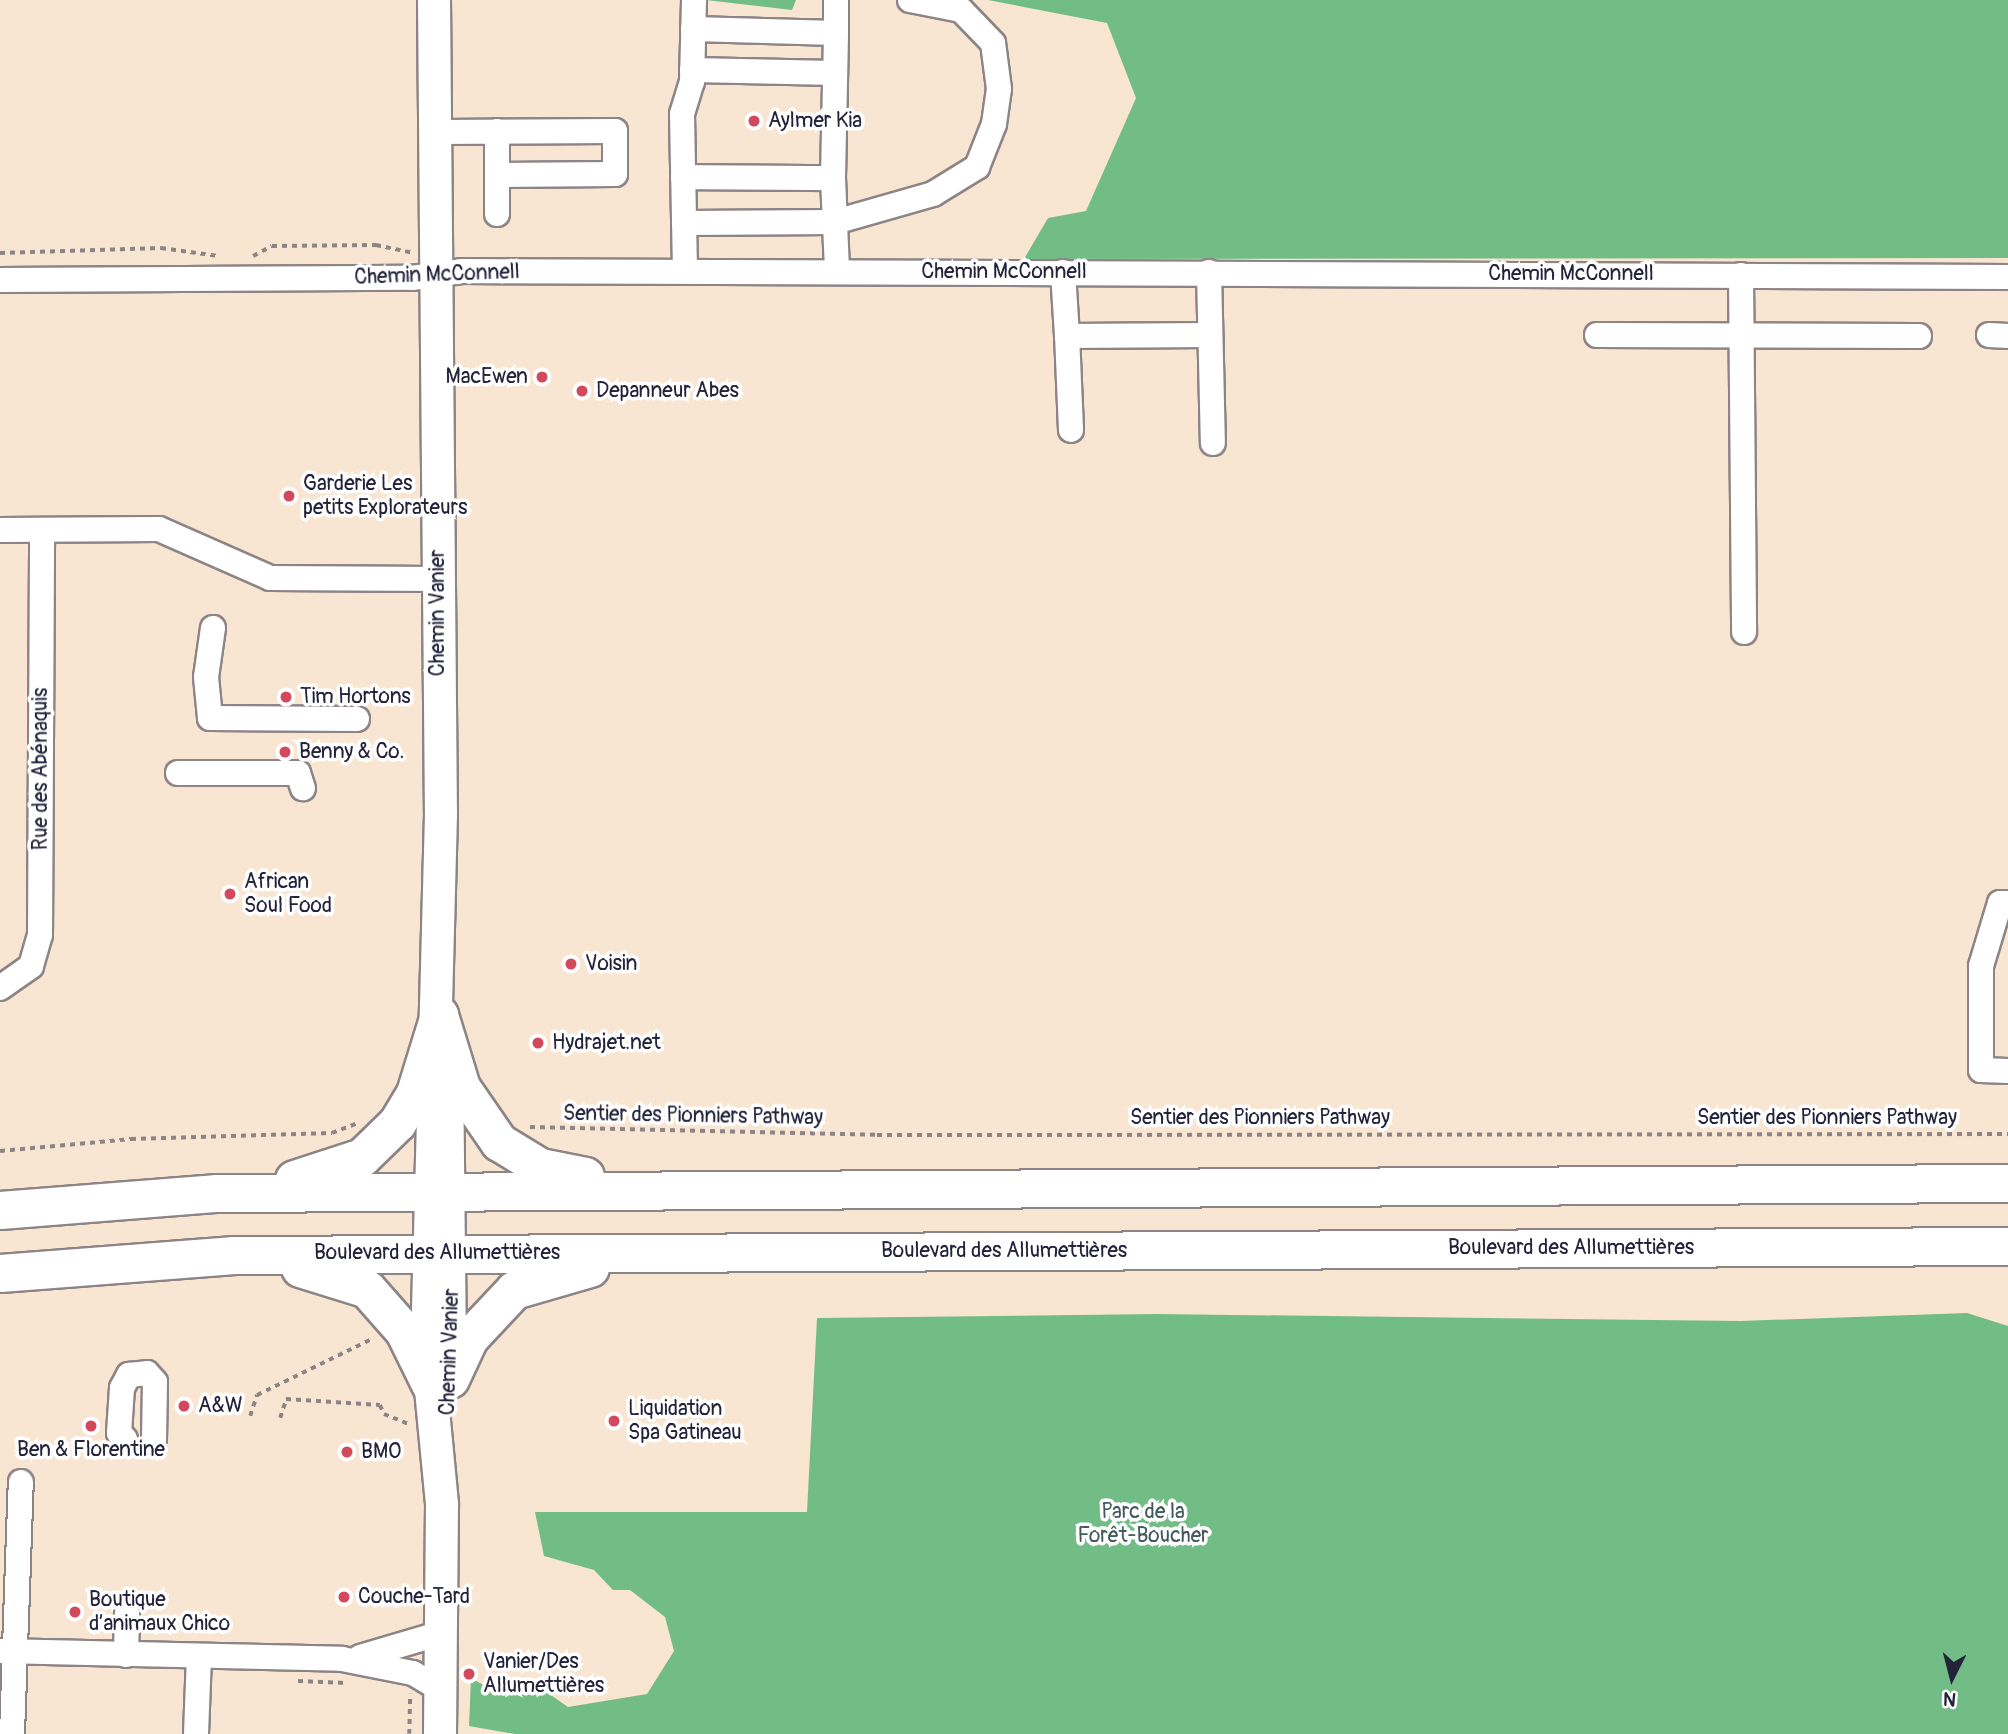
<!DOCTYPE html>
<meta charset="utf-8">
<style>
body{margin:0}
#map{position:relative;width:2008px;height:1734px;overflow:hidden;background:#f8e6d2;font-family:Pangolin,sans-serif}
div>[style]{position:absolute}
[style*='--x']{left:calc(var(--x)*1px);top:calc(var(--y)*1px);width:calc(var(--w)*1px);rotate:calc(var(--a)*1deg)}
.forest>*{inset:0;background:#72bd85}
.path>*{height:3.5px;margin-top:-1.75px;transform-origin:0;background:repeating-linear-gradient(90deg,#8d8486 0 5px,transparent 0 10px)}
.roads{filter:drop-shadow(2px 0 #8d8486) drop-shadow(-2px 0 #8d8486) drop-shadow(0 2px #8d8486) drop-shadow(0 -2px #8d8486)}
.minor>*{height:24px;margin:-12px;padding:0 12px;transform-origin:12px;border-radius:12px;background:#fff}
.major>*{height:32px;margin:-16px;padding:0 16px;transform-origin:16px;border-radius:16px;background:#fff}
.highway>*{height:37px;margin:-18.5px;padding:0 18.5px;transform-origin:18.5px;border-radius:18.5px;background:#fff}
.dots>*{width:19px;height:19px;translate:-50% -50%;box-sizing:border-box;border:4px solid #fff;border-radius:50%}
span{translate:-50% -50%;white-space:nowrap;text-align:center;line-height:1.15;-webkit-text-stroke:7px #fff;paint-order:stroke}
.poi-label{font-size:21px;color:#22223b}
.left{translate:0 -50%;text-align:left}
.right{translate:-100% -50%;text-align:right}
.street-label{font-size:21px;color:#22223b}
.park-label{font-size:21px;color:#425a59}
.north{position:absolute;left:1917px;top:1643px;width:70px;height:70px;-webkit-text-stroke:5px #fff;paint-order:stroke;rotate:186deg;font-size:19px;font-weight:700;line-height:28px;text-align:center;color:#22223b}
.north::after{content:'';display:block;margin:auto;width:24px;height:32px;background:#22223b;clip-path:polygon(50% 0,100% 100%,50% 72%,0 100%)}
</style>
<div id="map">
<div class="forest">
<i style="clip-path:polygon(706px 0,796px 0,792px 10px)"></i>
<i style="clip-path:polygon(988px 0,2008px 0,2008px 258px,1024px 259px,1048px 218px,1086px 211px,1136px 98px,1107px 23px)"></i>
<i style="clip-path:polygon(1967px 1313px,2008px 1326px,2008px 1734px,515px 1734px,469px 1726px,471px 1678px,503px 1696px,535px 1684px,568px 1707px,647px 1694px,674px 1651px,665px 1617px,630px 1590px,613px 1590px,594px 1570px,544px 1556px,535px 1512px,807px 1512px,817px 1318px,1157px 1314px,1741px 1321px)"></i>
</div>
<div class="path">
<i style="--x:0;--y:253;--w:161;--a:-1.8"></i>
<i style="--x:161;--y:248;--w:58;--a:8"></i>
<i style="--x:253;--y:256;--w:21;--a:-28"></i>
<i style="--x:272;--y:246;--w:104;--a:-0.6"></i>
<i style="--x:376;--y:245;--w:38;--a:12"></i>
<i style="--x:530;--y:1127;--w:347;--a:1.3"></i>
<i style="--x:877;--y:1135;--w:1131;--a:-0.05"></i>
<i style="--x:0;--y:1151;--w:132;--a:-5.2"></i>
<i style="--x:131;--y:1139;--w:201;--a:-1.7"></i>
<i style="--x:332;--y:1133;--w:26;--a:-21"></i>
<i style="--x:250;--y:1416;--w:22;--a:-72"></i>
<i style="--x:257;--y:1395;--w:130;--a:-26"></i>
<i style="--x:280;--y:1418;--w:20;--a:-72"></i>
<i style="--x:286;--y:1399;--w:94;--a:3.7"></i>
<i style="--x:380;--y:1405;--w:10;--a:66"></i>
<i style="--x:384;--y:1414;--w:27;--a:22"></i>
<i style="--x:298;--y:1681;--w:48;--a:2.4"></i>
<i style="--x:409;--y:1734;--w:40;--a:-88.6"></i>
</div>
<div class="roads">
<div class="minor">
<i style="--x:693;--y:29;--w:143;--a:1.6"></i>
<i style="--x:836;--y:33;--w:33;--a:-90"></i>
<i style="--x:692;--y:70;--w:143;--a:1.2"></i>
<i style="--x:436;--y:132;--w:179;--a:-0.3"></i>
<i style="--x:615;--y:131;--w:43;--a:90"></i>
<i style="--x:615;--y:174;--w:118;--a:179.5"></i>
<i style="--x:683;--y:177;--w:150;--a:0.4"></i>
<i style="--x:833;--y:178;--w:93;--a:87.5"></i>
<i style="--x:833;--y:178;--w:145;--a:-88.8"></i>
<i style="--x:497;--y:214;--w:83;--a:-90"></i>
<i style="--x:684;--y:223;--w:151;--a:-0.4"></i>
<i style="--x:835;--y:222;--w:102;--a:-15.9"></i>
<i style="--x:933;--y:194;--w:52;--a:-31.5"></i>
<i style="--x:977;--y:167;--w:46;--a:-68.4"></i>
<i style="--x:994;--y:124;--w:35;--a:-82"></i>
<i style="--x:999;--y:89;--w:46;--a:-97.4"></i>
<i style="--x:993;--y:43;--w:46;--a:-134.1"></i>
<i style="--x:961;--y:10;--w:52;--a:-168.9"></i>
<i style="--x:685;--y:271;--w:157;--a:-91.1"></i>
<i style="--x:682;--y:114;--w:34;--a:-73"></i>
<i style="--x:692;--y:82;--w:82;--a:-88.6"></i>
<i style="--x:1063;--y:272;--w:64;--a:86.4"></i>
<i style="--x:1209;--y:272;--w:171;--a:88.7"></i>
<i style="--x:1741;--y:275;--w:357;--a:89.5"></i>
<i style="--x:0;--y:280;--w:412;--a:-0.3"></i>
<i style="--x:412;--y:278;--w:50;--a:-8"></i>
<i style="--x:462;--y:271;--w:1546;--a:0.22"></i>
<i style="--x:1597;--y:335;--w:322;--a:0.2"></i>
<i style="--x:1989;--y:335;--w:19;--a:3"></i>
<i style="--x:1071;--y:430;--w:94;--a:-92.4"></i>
<i style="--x:1067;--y:336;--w:143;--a:-0.4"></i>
<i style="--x:0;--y:530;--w:159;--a:-0.4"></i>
<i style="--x:159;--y:529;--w:121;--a:23.8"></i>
<i style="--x:270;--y:578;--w:168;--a:0.3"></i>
<i style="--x:213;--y:628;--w:49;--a:98.1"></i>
<i style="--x:206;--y:677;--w:41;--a:84.4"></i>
<i style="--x:210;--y:718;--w:147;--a:0.4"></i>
<i style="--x:178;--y:773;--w:120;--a:0"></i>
<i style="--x:298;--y:773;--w:16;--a:72"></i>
<i style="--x:2008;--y:903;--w:8;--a:180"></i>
<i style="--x:2000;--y:903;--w:66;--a:106.8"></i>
<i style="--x:1981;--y:966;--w:104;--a:90"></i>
<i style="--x:1981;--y:1070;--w:27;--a:2"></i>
<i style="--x:0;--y:988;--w:38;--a:-35"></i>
<i style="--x:31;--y:966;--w:32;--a:-74"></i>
<i style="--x:40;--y:935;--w:405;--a:-89.7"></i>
<i style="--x:125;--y:1439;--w:8;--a:-135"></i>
<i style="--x:119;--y:1433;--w:45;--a:-86.2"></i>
<i style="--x:122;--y:1388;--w:15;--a:-62"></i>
<i style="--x:129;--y:1375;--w:18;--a:-6"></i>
<i style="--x:147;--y:1373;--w:12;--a:48"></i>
<i style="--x:155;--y:1382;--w:59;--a:91"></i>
<i style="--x:0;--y:1651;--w:342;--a:1.3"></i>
<i style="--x:342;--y:1659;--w:72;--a:11.2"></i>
<i style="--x:413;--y:1673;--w:31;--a:31"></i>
<i style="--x:126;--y:1655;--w:42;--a:-88.6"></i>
<i style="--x:360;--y:1657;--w:84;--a:-16.5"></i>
<i style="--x:12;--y:1734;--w:252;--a:-88"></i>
<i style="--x:196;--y:1734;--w:78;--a:-87.8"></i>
</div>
<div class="major">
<i style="--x:434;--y:0;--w:814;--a:89.51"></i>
<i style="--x:441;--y:814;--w:534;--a:91.5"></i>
<i style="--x:427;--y:1348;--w:158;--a:84.5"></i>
<i style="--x:442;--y:1505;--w:229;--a:90.5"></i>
<i style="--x:447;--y:1065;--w:308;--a:89.4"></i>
</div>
<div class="highway">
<i style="--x:439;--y:1015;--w:75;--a:73"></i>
<i style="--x:461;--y:1087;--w:67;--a:55.4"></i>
<i style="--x:499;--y:1142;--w:48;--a:31.4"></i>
<i style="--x:540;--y:1167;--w:46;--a:11.3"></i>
<i style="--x:294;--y:1179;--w:71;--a:-17.9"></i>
<i style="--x:362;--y:1157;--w:49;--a:-44.2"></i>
<i style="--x:397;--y:1123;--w:35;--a:-59"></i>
<i style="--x:415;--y:1093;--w:82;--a:-72.9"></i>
<i style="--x:0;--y:1210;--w:218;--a:-4.5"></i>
<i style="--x:217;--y:1193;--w:1791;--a:-0.32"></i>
<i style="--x:300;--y:1268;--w:70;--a:17.4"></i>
<i style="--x:367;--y:1289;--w:56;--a:48.6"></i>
<i style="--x:404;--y:1331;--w:59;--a:63.9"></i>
<i style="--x:0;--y:1273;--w:235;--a:-4.4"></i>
<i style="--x:234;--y:1255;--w:1774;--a:-0.29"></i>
<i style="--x:450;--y:1379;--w:45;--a:-65.1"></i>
<i style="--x:469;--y:1338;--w:66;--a:-46.8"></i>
<i style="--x:514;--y:1290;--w:79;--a:-16.1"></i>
</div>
</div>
<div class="dots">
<i style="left:754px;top:121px;background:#d1495b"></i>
<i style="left:542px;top:377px;background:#d1495b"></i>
<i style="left:582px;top:391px;background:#d1495b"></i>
<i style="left:289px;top:496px;background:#d1495b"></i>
<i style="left:286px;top:697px;background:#d1495b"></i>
<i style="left:285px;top:752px;background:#d1495b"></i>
<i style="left:230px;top:894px;background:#d1495b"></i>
<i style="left:571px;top:964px;background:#d1495b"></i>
<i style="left:538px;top:1043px;background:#d1495b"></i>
<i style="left:184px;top:1406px;background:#d1495b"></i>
<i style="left:614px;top:1421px;background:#d1495b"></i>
<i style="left:91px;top:1426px;background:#d1495b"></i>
<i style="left:347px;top:1452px;background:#d1495b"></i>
<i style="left:344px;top:1597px;background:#d1495b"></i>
<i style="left:75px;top:1612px;background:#d1495b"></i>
<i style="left:469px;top:1674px;background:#d1495b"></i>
</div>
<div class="poi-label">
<span class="left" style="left:768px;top:121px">Aylmer Kia</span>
<span class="right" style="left:528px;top:377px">MacEwen</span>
<span class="left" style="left:596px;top:391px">Depanneur Abes</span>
<span class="left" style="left:303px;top:496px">Garderie Les<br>petits Explorateurs</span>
<span class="left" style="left:300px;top:697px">Tim Hortons</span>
<span class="left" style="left:299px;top:752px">Benny &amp; Co.</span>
<span class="left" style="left:244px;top:894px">African<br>Soul Food</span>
<span class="left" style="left:585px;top:964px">Voisin</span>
<span class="left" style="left:552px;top:1043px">Hydrajet.net</span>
<span class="left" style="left:198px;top:1406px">A&amp;W</span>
<span class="left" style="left:628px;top:1421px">Liquidation<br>Spa Gatineau</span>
<span style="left:91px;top:1450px">Ben &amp; Florentine</span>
<span class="left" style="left:361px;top:1452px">BMO</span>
<span class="left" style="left:358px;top:1597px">Couche-Tard</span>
<span class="left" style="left:89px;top:1612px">Boutique<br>d’animaux Chico</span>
<span class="left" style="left:483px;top:1674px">Vanier/Des<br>Allumettières</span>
</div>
<div class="street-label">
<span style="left:1004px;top:272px">Chemin McConnell</span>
<span style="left:1571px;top:274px">Chemin McConnell</span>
<span style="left:437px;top:275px;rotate:-2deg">Chemin McConnell</span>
<span style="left:438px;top:613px;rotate:-90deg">Chemin Vanier</span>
<span style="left:41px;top:769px;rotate:-90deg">Rue des Abénaquis</span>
<span style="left:693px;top:1116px;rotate:1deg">Sentier des Pionniers Pathway</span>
<span style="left:1260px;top:1118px">Sentier des Pionniers Pathway</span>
<span style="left:1827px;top:1118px">Sentier des Pionniers Pathway</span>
<span style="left:1571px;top:1248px">Boulevard des Allumettières</span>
<span style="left:1004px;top:1251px">Boulevard des Allumettières</span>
<span style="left:437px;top:1253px">Boulevard des Allumettières</span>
<span style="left:450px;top:1352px;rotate:-88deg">Chemin Vanier</span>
</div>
<div class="park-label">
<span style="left:1143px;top:1524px">Parc de la<br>Forêt-Boucher</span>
</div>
<div class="north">N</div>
</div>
